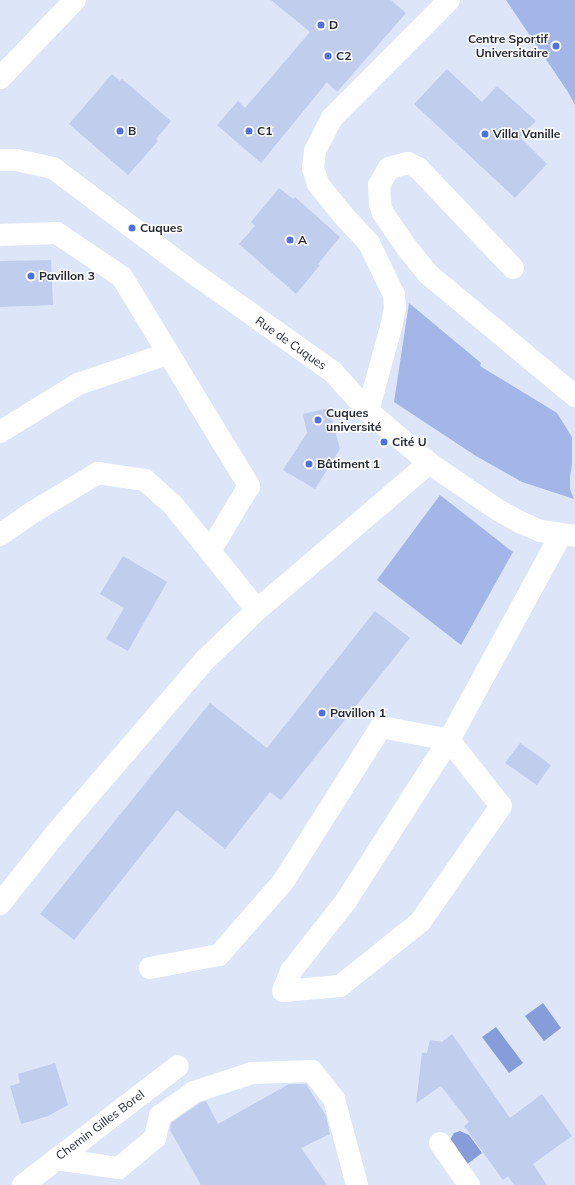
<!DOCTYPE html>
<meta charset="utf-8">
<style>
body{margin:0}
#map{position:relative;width:575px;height:1185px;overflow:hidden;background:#dde5f9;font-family:Mulish,sans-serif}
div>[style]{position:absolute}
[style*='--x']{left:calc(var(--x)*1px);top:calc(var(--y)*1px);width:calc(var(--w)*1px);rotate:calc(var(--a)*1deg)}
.green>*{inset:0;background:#a3b6e7}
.water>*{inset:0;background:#869dd9}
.building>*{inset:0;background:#c0cded}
.minor>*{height:22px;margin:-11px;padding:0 11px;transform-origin:11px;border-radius:11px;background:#fff}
.dots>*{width:11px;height:11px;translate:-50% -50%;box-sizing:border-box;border:2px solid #fff;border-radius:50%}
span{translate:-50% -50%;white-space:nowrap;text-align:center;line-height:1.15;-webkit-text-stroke:3px #fff;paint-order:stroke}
.poi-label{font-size:12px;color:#232834;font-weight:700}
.left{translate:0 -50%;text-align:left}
.right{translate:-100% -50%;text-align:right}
.street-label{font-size:12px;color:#232834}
</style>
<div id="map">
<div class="green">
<i style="clip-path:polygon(506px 0,575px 0,575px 105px,568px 92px)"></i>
<i style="clip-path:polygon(409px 303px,481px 363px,480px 366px,557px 413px,572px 437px,572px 464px,570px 477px,570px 489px,574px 499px,522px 482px,476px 456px,394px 402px)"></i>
<i style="clip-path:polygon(440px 495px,513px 552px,461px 645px,377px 580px)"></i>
</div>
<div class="water">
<i style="clip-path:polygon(543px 1003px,561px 1028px,544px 1041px,525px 1016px)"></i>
<i style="clip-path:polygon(496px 1027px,523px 1063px,509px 1073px,482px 1037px)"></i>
<i style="clip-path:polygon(460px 1131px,469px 1135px,482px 1153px,466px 1165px,450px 1140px,454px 1133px)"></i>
</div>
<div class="building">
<i style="clip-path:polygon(271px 0,391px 0,406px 13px,337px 92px,327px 82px,261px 163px,217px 125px,238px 101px,245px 108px,310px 32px)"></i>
<i style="clip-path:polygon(447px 69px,482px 102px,497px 86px,536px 121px,520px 137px,547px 164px,515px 198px,414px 104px)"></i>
<i style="clip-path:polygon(112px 74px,120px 81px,122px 79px,171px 121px,156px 139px,158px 141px,128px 175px,69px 124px)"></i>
<i style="clip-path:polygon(279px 188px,293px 199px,295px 197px,340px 237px,318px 264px,320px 265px,296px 294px,239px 244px,255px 226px,251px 222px)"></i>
<i style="clip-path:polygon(51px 260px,53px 305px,0 307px,0 261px)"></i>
<i style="clip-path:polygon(329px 408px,340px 449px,315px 489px,283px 470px,307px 433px,303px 414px)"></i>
<i style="clip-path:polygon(123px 556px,167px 582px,128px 651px,106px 639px,124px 608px,100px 594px)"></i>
<i style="clip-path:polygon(375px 611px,410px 638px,281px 800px,270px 792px,225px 849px,177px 810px,74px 940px,40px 914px,210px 703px,267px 748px)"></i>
<i style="clip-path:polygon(520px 743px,551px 765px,537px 785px,505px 763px)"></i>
<i style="clip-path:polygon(452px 1034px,510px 1118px,542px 1094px,572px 1136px,533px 1164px,547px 1185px,514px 1185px,508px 1176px,503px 1180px,464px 1126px,469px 1122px,441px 1086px,416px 1103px,422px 1053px,427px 1053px,430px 1040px,442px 1042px)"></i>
<i style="clip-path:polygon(55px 1063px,68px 1105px,48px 1116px,21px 1124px,10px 1086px,20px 1083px,18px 1074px)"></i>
<i style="clip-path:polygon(289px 1084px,306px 1084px,326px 1116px,330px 1134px,301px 1148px,327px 1185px,201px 1185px,170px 1130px,171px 1123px,200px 1103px,206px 1101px,218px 1124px)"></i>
</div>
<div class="minor">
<i style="--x:0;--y:78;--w:108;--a:-46.1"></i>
<i style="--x:0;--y:160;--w:16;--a:0"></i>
<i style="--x:16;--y:160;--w:38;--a:12"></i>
<i style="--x:53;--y:168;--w:161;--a:36.9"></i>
<i style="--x:182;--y:265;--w:185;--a:35.3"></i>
<i style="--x:333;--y:372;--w:52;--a:48.1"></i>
<i style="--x:368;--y:411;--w:80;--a:40.4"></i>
<i style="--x:429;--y:463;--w:83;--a:34.3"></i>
<i style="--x:498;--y:510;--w:25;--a:29"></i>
<i style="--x:520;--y:522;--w:22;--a:24"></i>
<i style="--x:540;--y:531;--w:34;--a:8"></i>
<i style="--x:0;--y:235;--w:57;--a:-2"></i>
<i style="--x:57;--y:233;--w:78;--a:34.1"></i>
<i style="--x:122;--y:277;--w:245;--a:58.7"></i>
<i style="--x:249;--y:486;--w:76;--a:121"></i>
<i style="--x:513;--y:268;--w:138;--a:-133.5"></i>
<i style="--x:418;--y:168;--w:11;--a:-153"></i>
<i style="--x:408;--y:163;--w:20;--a:165"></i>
<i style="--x:389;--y:168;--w:20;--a:120"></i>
<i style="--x:379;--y:185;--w:19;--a:87"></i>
<i style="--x:380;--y:204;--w:9;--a:72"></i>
<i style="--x:383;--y:213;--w:42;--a:55.6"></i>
<i style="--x:407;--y:248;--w:33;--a:51"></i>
<i style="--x:428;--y:274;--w:191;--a:39.7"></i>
<i style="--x:368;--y:411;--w:91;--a:-74.7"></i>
<i style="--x:392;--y:323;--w:16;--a:-79"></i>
<i style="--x:395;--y:307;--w:12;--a:-95"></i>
<i style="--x:394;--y:295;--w:58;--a:-115.7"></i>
<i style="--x:369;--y:243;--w:38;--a:-133"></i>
<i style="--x:343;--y:215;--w:40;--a:-129"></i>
<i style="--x:318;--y:184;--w:17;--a:-107"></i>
<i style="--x:313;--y:168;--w:17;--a:-83"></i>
<i style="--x:315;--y:151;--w:37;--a:-63"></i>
<i style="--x:332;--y:118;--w:166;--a:-45.2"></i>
<i style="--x:0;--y:432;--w:92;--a:-31.6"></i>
<i style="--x:78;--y:384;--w:94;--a:-18.6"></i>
<i style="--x:0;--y:535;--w:40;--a:-34.9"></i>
<i style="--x:33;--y:512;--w:76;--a:-31"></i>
<i style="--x:98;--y:473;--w:48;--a:8.5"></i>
<i style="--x:145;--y:480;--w:38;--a:42"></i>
<i style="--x:173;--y:505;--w:134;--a:51.3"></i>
<i style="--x:0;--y:904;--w:92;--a:-51.6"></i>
<i style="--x:57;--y:832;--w:227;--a:-49.3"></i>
<i style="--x:205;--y:660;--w:72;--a:-43.9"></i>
<i style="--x:257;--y:610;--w:226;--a:-40.5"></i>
<i style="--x:150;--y:968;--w:70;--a:-10.7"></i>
<i style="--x:219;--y:955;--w:97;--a:-48.8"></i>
<i style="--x:283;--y:882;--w:183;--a:-57.7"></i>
<i style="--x:381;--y:727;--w:69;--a:10.8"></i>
<i style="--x:449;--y:740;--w:84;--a:51.8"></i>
<i style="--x:501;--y:806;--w:141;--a:124.9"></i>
<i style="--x:420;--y:922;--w:102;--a:141.3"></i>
<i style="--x:340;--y:986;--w:57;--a:175"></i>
<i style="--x:283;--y:991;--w:22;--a:-68"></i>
<i style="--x:291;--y:971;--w:89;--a:-51.8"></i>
<i style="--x:346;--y:901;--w:191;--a:-57.4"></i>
<i style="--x:449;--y:740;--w:234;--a:-61.4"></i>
<i style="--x:440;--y:1143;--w:51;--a:55.4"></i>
<i style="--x:56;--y:1159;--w:64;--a:8.1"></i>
<i style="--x:119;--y:1168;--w:47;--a:-39.8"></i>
<i style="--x:155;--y:1138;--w:23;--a:-77"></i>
<i style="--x:160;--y:1116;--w:42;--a:-35.2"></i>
<i style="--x:194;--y:1092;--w:61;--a:-18.1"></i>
<i style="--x:252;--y:1073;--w:60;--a:-1.9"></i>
<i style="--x:312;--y:1071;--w:36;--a:52"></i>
<i style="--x:334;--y:1099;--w:89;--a:75"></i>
<i style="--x:23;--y:1185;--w:195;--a:-37.5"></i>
</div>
<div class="dots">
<i style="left:321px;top:25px;background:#4e70e4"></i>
<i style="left:556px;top:46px;background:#4e70e4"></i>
<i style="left:328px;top:56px;background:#4e70e4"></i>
<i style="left:120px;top:131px;background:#4e70e4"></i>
<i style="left:249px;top:131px;background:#4e70e4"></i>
<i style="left:485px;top:134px;background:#4e70e4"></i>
<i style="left:132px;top:228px;background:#4e70e4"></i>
<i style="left:290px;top:240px;background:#4e70e4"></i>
<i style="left:31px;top:276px;background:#4e70e4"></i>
<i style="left:318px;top:420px;background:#4e70e4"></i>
<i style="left:384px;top:442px;background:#4e70e4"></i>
<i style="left:309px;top:464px;background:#4e70e4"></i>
<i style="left:322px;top:713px;background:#4e70e4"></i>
</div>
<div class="poi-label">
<span class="left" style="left:329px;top:25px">D</span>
<span class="right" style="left:548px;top:46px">Centre Sportif<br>Universitaire</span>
<span class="left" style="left:336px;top:56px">C2</span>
<span class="left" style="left:128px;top:131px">B</span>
<span class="left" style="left:257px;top:131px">C1</span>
<span class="left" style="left:493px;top:134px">Villa Vanille</span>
<span class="left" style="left:140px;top:228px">Cuques</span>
<span class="left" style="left:298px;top:240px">A</span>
<span class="left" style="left:39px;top:276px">Pavillon 3</span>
<span class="left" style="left:326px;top:420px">Cuques<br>université</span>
<span class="left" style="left:392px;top:442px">Cité U</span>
<span class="left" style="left:317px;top:464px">Bâtiment 1</span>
<span class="left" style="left:330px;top:713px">Pavillon 1</span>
</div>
<div class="street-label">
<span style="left:291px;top:343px;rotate:35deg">Rue de Cuques</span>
<span style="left:100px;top:1125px;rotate:-37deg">Chemin Gilles Borel</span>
</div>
</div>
